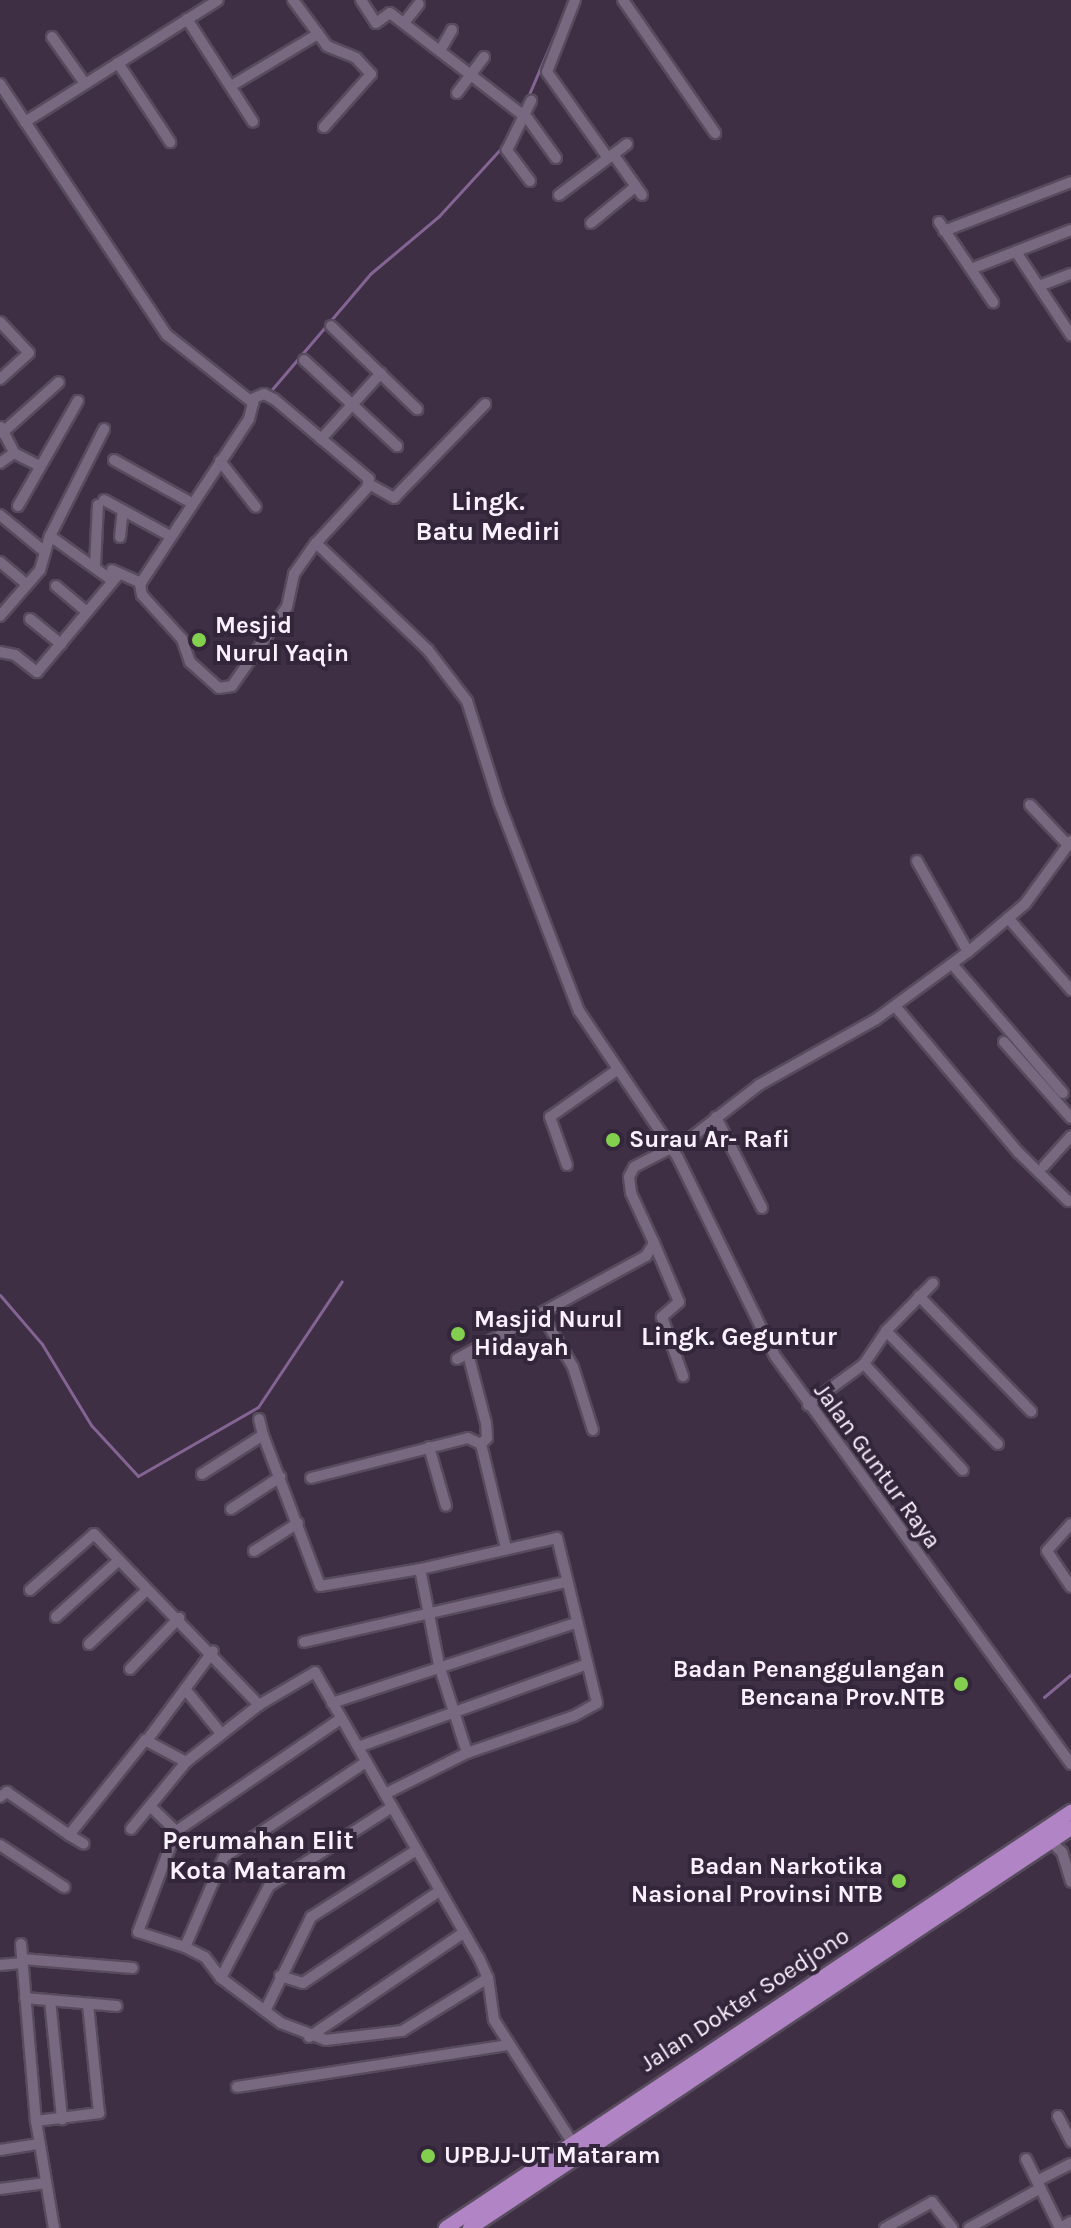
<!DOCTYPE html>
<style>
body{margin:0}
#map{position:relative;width:1071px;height:2228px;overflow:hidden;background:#3e2f44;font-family:Karla,sans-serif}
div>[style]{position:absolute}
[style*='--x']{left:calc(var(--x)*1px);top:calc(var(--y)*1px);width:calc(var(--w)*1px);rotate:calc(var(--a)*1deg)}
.stream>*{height:3px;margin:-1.5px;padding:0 1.5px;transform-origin:1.5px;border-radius:1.5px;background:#846493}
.roads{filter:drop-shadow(2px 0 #574b5d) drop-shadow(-2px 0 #574b5d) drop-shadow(0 2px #574b5d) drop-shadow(0 -2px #574b5d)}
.minor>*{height:10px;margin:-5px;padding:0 5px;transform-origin:5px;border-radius:5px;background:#786880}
.highway>*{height:14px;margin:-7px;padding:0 7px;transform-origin:7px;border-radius:7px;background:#b185c5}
.dots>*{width:22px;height:22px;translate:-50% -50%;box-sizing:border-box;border:4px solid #33253a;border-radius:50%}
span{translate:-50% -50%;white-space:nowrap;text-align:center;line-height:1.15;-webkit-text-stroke:8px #33253a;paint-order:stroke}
.poi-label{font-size:24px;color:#faf1fe;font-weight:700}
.left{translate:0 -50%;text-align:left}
.right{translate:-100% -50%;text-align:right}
.street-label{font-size:24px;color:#faf1fe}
.neighbourhood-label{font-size:26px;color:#faf1fe;font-weight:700}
</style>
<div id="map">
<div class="stream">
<i style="--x:527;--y:99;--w:104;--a:-66.9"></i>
<i style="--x:268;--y:394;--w:157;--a:-49.6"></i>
<i style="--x:370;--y:274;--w:90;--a:-40"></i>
<i style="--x:439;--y:216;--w:96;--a:-47.5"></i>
<i style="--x:0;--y:1295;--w:65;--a:49.4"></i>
<i style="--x:42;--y:1344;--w:95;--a:58.8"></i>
<i style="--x:91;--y:1425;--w:69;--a:47.3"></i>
<i style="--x:138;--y:1476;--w:138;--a:-29.9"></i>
<i style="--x:258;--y:1407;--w:151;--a:-56.3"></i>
<i style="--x:1044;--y:1697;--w:35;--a:-40"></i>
</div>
<div class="roads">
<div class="minor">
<i style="--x:293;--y:0;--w:57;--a:53.5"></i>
<i style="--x:327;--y:46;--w:31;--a:22"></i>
<i style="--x:356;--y:58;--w:22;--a:47"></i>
<i style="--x:371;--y:74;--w:71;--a:131.6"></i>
<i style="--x:361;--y:0;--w:27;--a:57"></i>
<i style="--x:376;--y:23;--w:17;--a:-36"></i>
<i style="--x:390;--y:13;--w:174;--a:37.5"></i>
<i style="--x:528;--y:119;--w:48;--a:54.3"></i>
<i style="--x:575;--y:0;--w:77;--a:111.3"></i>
<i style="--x:547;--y:72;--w:105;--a:54.7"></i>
<i style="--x:623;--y:0;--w:162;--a:55.3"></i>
<i style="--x:187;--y:19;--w:122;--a:57.3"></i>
<i style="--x:404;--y:23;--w:24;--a:-52"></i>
<i style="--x:52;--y:37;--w:55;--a:54.6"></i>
<i style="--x:441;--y:49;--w:22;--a:-60"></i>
<i style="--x:118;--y:63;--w:95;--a:56.6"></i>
<i style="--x:236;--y:83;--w:96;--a:-30.9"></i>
<i style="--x:0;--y:84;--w:301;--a:56.4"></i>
<i style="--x:167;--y:335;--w:110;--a:38.3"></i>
<i style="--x:253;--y:403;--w:16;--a:104"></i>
<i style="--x:249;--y:419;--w:198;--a:123.4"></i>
<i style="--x:140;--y:584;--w:11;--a:80"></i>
<i style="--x:142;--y:595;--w:59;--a:47.7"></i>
<i style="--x:182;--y:639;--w:24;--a:71"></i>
<i style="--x:190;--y:662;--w:39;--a:42"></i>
<i style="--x:219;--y:688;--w:13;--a:-9"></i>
<i style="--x:232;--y:686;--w:96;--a:-55.2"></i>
<i style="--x:287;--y:607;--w:34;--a:-78"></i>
<i style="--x:294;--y:574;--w:38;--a:-55"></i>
<i style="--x:457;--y:93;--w:45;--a:-53.1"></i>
<i style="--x:25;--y:122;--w:228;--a:-32.3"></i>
<i style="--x:613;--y:154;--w:50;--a:54.7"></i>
<i style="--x:530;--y:181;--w:39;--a:-127"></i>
<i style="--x:507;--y:150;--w:55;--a:-63.9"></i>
<i style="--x:559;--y:195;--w:85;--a:-36.9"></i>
<i style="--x:939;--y:222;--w:97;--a:56"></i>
<i style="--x:591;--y:223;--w:57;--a:-39.3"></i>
<i style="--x:944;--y:231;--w:136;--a:-21.1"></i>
<i style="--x:1016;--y:252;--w:100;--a:56.5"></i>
<i style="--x:971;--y:269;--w:107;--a:-21.3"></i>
<i style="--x:1039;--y:286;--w:34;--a:-21"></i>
<i style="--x:0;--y:322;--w:42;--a:46.9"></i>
<i style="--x:29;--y:353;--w:39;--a:138"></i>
<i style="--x:331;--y:326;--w:120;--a:44"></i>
<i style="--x:304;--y:360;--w:127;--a:42.8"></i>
<i style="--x:252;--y:399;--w:13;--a:-23"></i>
<i style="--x:264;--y:394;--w:11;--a:27"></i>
<i style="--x:274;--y:399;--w:124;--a:40.1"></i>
<i style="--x:369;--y:479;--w:9;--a:103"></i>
<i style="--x:367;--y:488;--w:75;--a:132.8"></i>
<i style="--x:316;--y:543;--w:155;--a:43.7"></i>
<i style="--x:428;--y:650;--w:64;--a:52.6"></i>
<i style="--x:467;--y:701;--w:107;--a:72.6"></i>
<i style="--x:499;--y:803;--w:223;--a:69"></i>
<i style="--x:579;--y:1011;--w:177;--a:56"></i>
<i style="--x:678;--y:1158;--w:220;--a:63.9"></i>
<i style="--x:775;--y:1356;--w:504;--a:54.04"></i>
<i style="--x:1;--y:427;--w:29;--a:63"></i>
<i style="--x:14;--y:453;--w:29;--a:27"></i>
<i style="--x:2;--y:433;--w:76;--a:-41.8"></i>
<i style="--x:321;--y:439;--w:89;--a:-47.7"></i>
<i style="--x:114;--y:460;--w:89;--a:28.9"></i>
<i style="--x:220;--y:461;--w:58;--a:52"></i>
<i style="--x:0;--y:463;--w:17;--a:-36"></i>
<i style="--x:369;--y:484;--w:29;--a:29"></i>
<i style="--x:394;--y:498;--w:131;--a:-45.9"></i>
<i style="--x:104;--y:500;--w:75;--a:28.6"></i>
<i style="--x:18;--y:506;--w:121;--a:-60.3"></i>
<i style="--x:0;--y:515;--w:58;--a:39.4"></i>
<i style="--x:50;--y:536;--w:77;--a:35.5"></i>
<i style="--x:120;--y:537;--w:27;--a:-84"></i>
<i style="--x:0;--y:562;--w:35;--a:40"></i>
<i style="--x:95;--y:566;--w:61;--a:-87.2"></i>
<i style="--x:112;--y:570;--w:32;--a:24"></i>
<i style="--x:56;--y:586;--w:40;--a:40"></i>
<i style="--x:0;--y:616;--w:61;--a:-49"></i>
<i style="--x:40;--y:570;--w:35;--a:-74"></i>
<i style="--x:50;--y:536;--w:120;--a:-63.2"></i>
<i style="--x:30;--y:619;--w:40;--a:39"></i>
<i style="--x:0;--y:652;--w:15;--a:11"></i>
<i style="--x:15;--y:655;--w:28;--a:38"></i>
<i style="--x:37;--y:672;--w:126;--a:-50.1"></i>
<i style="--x:1030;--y:805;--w:55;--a:46.5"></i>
<i style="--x:917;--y:861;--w:104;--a:60.7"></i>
<i style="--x:1008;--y:918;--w:96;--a:48.8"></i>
<i style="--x:952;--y:964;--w:170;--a:49.3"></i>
<i style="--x:895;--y:1006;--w:192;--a:49.9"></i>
<i style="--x:1019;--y:1153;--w:69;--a:44.4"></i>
<i style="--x:1004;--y:1042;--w:101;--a:48.6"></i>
<i style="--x:716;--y:1117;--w:102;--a:63.2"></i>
<i style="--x:567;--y:1165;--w:51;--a:-109.5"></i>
<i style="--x:550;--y:1117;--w:82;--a:-35"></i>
<i style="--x:1044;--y:1166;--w:40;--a:-48"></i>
<i style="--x:654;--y:1243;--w:64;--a:67"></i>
<i style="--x:679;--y:1302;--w:23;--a:139"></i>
<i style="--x:662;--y:1317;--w:63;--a:70.4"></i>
<i style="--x:919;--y:1296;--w:161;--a:45.8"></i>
<i style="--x:541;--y:1313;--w:63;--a:59.3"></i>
<i style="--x:573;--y:1367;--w:66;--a:72.4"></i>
<i style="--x:886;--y:1331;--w:159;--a:45.3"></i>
<i style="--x:468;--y:1354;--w:71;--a:75.4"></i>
<i style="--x:486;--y:1423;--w:15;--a:86"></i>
<i style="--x:487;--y:1438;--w:8;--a:135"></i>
<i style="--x:457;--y:1359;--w:215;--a:-28.6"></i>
<i style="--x:646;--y:1256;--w:15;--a:-58"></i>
<i style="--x:654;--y:1243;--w:55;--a:-114.7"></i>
<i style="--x:631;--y:1193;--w:16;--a:-97"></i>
<i style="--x:629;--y:1177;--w:11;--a:-63"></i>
<i style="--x:634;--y:1167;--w:65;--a:-27.3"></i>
<i style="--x:692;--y:1137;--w:85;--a:-37.8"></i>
<i style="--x:759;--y:1085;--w:133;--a:-29.3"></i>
<i style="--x:875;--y:1020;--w:115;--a:-36.2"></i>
<i style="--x:968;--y:952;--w:75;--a:-40.1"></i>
<i style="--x:1025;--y:904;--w:78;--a:-53.9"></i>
<i style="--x:864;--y:1364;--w:40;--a:-56"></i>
<i style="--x:886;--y:1331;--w:67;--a:-45.6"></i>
<i style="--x:808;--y:1405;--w:69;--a:-36.2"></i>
<i style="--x:864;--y:1364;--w:145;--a:47"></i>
<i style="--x:259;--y:1419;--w:16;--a:76"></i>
<i style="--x:481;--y:1444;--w:107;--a:76.5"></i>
<i style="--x:429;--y:1447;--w:61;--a:73.9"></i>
<i style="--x:202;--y:1474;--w:72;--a:-32.6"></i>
<i style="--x:263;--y:1435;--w:161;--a:69.3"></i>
<i style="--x:320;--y:1586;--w:101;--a:-9.6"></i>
<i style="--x:420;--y:1569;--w:98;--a:78.8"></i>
<i style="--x:439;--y:1665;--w:92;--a:72.3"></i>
<i style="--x:311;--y:1478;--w:162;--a:-14.3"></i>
<i style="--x:468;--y:1438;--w:14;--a:25"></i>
<i style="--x:231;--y:1509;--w:59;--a:-33.1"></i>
<i style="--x:1071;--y:1524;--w:36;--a:132"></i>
<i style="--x:1047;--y:1551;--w:43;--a:56.3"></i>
<i style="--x:254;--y:1551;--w:52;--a:-32.5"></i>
<i style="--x:30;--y:1590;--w:85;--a:-41.2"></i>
<i style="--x:94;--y:1534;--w:238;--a:46"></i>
<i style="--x:56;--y:1617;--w:85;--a:-42.1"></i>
<i style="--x:304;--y:1642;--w:269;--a:-12.9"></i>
<i style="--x:89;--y:1644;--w:79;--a:-43"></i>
<i style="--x:130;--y:1669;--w:71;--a:-46.1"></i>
<i style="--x:185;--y:1689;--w:47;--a:-53.6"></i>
<i style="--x:332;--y:1703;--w:257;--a:-18.2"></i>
<i style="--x:339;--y:1720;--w:197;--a:145.7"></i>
<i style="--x:176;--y:1831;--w:108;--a:110.6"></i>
<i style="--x:138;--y:1932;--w:49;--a:17.7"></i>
<i style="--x:185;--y:1947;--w:98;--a:-66.6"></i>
<i style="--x:224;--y:1857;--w:171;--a:-33.8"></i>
<i style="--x:148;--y:1739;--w:62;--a:-53.5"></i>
<i style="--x:185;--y:1689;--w:55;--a:50.9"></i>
<i style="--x:358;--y:1747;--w:244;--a:-19.9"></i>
<i style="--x:385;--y:1794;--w:92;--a:-26.6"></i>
<i style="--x:467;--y:1753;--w:113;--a:-19.1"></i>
<i style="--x:574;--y:1716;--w:26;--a:-29"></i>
<i style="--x:597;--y:1703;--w:170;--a:-103.6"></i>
<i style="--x:557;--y:1538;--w:140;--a:167.2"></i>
<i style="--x:0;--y:1797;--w:9;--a:-36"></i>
<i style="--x:7;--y:1792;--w:75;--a:34.7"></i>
<i style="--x:69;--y:1835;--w:122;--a:-51.3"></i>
<i style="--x:145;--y:1740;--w:47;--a:28.2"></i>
<i style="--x:186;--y:1762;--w:93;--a:-38"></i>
<i style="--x:259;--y:1705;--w:65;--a:-30.5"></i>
<i style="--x:315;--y:1672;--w:330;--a:60.2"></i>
<i style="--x:479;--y:1958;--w:22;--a:66"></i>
<i style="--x:488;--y:1978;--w:42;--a:81.9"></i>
<i style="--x:494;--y:2020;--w:145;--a:57.4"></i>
<i style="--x:150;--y:1806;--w:36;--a:44"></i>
<i style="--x:392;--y:1807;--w:146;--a:147.3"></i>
<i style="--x:269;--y:1886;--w:104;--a:117.6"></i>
<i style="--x:221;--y:1978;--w:75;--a:36.9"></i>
<i style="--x:281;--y:2023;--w:48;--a:20.7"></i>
<i style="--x:326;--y:2040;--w:77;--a:-6.8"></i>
<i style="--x:402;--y:2031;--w:101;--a:-31.6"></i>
<i style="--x:131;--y:1829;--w:87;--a:-50.6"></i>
<i style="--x:69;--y:1835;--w:17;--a:31"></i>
<i style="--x:1050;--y:1841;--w:16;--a:43"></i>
<i style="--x:1062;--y:1852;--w:31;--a:73"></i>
<i style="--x:0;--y:1845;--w:77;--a:33.3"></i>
<i style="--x:21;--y:1944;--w:178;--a:85.2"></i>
<i style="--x:36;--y:2121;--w:109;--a:80.5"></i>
<i style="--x:185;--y:1947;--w:22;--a:27"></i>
<i style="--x:205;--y:1957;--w:26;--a:53"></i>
<i style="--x:22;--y:1959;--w:111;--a:4.6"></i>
<i style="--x:0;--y:1965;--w:22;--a:-5"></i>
<i style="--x:280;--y:1976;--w:24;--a:17"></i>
<i style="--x:303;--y:1983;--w:163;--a:-34"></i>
<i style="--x:25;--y:1998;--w:92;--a:5"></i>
<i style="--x:50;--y:2000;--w:120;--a:84.2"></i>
<i style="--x:265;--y:2011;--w:105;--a:-63.9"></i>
<i style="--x:311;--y:1917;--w:123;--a:-32.4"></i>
<i style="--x:309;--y:2037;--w:186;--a:-34"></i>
<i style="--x:237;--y:2087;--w:275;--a:-8.8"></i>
<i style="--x:1058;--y:2116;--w:29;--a:63"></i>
<i style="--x:36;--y:2121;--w:64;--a:-7.2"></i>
<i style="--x:99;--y:2113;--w:109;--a:-95.8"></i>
<i style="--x:0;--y:2150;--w:39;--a:-9"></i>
<i style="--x:1026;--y:2159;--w:77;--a:63.8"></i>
<i style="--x:1037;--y:2181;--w:38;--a:-27"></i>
<i style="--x:0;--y:2189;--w:46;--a:-7.4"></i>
<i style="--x:885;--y:2228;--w:54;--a:-29"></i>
<i style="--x:932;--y:2202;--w:33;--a:52"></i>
<i style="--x:969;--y:2228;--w:82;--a:-29.1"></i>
<i style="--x:1060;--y:2228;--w:13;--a:-29"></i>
</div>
<div class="highway">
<i style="--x:446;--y:2228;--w:751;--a:-33.65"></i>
<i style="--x:470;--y:2228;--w:722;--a:-33.65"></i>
</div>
</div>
<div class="dots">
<i style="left:199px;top:640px;background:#83d04f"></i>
<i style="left:613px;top:1140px;background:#83d04f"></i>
<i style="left:458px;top:1334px;background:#83d04f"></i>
<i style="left:961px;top:1684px;background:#83d04f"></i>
<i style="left:899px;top:1881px;background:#83d04f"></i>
<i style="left:428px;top:2156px;background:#83d04f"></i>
</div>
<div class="poi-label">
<span class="left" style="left:215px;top:640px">Mesjid<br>Nurul Yaqin</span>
<span class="left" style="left:629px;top:1140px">Surau Ar- Rafi</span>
<span class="left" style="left:474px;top:1334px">Masjid Nurul<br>Hidayah</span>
<span class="right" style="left:945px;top:1684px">Badan Penanggulangan<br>Bencana Prov.NTB</span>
<span class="right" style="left:883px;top:1881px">Badan Narkotika<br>Nasional Provinsi NTB</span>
<span class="left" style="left:444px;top:2156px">UPBJJ-UT Mataram</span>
</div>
<div class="street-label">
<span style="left:877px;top:1466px;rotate:54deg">Jalan Guntur Raya</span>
<span style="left:745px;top:2000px;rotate:-33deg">Jalan Dokter Soedjono</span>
</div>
<div class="neighbourhood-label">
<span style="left:488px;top:517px">Lingk.<br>Batu Mediri</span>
<span style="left:739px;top:1337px">Lingk. Geguntur</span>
<span style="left:258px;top:1856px">Perumahan Elit<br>Kota Mataram</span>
</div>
</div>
